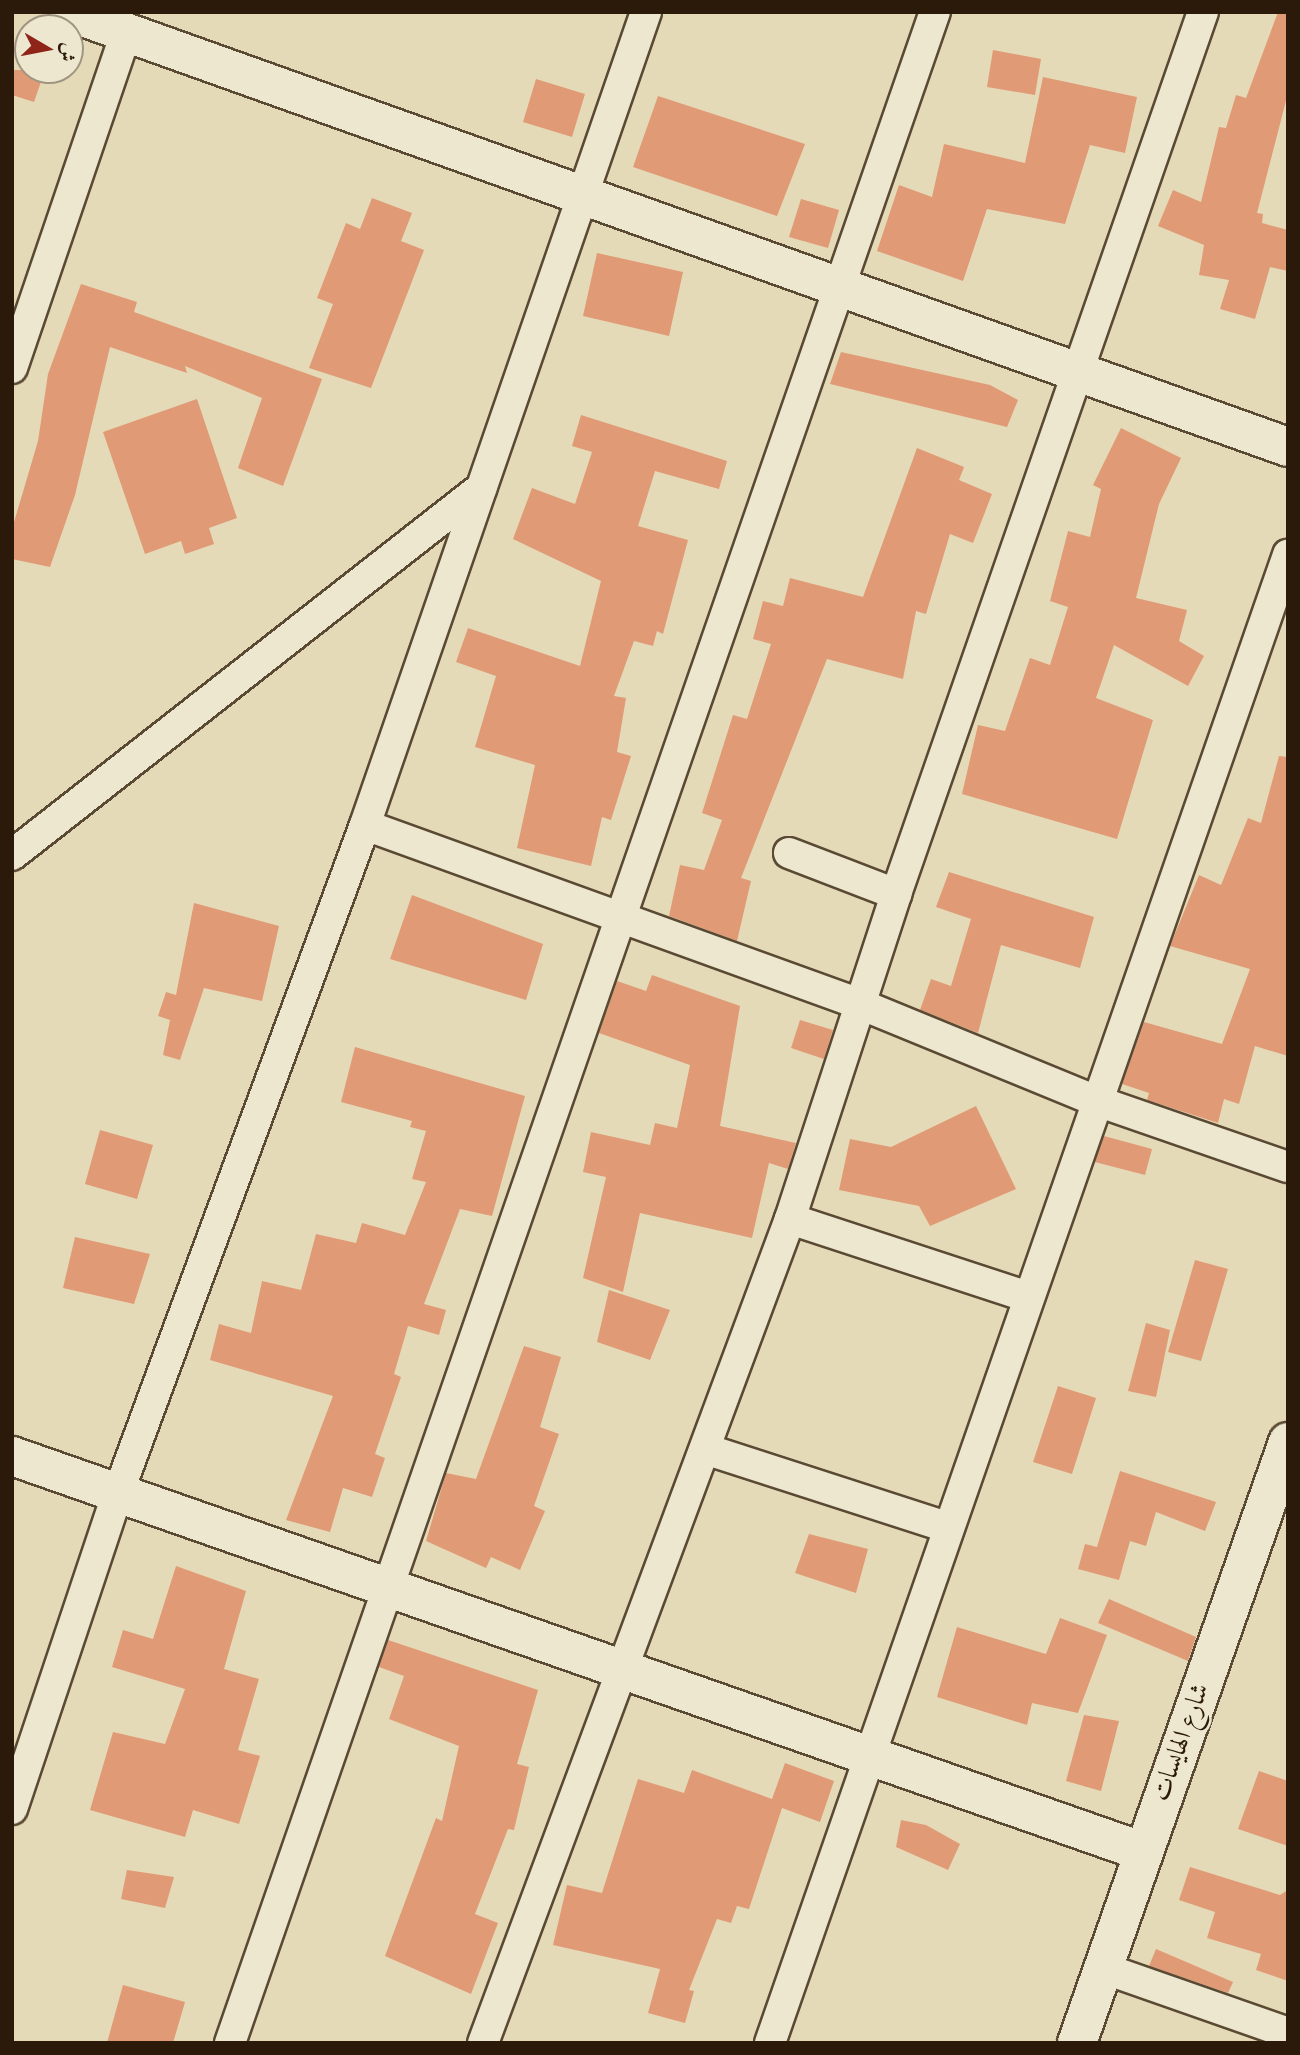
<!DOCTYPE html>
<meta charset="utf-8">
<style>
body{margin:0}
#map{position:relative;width:1300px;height:2055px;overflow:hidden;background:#e5dab7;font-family:"IM FELL Great Primer",Amiri,serif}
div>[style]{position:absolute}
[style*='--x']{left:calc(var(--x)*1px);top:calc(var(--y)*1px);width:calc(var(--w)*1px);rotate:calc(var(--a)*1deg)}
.building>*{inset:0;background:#e09a76}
.roads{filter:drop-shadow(2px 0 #5a4a34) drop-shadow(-2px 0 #5a4a34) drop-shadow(0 2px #5a4a34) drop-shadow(0 -2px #5a4a34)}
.street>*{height:30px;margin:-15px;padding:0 15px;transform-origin:15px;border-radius:15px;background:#eee7d0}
.secondary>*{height:38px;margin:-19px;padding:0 19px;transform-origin:19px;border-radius:19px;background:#eee7d0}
span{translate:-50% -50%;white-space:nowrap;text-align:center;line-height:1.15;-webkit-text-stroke:5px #eee7d0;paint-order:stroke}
.street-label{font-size:26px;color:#2b1a09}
.frame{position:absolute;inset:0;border:14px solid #2b1a09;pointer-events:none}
.north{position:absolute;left:14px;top:14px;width:70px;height:70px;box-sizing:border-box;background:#eee7d0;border:2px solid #a09580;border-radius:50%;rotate:100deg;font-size:19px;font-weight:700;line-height:28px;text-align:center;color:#2b1a09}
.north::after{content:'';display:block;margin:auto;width:24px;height:32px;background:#8f2418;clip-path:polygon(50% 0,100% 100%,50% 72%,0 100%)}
</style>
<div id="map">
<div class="building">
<i style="clip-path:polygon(1278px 12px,1288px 12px,1288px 93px,1257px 213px,1263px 214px,1262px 223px,1288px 230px,1288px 271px,1270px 267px,1255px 319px,1220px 309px,1229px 280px,1199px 275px,1204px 245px,1158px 226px,1173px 190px,1201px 202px,1219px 127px,1226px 128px,1236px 95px,1246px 98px)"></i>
<i style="clip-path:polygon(993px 50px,1041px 59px,1035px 95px,987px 87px)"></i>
<i style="clip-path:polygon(12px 70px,45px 70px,34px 102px,12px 95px)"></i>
<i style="clip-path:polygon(1043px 77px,1137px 97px,1125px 153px,1090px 145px,1065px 224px,987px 209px,963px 281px,877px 251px,899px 185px,932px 197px,944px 144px,1025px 163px)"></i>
<i style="clip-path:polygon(536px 79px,585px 94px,572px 137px,523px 122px)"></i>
<i style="clip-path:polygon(658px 96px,805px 144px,777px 216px,633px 167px)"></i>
<i style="clip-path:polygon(372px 198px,412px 213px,401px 241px,424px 250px,371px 388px,309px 368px,333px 304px,317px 298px,346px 223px,360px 229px)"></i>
<i style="clip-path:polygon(801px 199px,839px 210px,828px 248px,789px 237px)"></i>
<i style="clip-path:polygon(597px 253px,683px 272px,669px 336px,583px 316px)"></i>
<i style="clip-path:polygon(81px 284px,137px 302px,134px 312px,322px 379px,283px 486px,238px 468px,262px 398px,185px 366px,187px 373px,110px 347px,75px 495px,50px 567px,12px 559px,12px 529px,38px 441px,48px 374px)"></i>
<i style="clip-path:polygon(841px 352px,990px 385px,1018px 400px,1007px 427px,830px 384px)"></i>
<i style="clip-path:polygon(197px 399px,237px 518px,209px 528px,214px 544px,185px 554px,181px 541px,145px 554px,103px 432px)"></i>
<i style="clip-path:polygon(581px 415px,727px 461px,719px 489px,655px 471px,638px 526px,688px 540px,663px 634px,657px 631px,653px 646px,634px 641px,614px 696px,626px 698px,617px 752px,631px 756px,611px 820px,602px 817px,591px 866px,517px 848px,535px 765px,475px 747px,496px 676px,456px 662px,468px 628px,580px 666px,601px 581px,513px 539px,532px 488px,575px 504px,592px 452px,572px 446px)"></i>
<i style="clip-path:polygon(1121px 428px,1181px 458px,1159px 504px,1136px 598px,1187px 610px,1179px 641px,1204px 656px,1188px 686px,1114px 645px,1096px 698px,1153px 720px,1117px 839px,962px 794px,978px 725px,1005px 731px,1030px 658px,1050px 665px,1068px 607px,1050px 601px,1068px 531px,1090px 537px,1101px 489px,1093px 485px)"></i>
<i style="clip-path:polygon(917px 448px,964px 467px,959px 480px,992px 494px,973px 543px,950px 534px,926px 614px,916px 611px,903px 679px,827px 659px,741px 878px,751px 881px,737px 941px,669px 916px,680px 865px,704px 870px,722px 820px,702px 813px,733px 715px,747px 719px,771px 644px,753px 639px,763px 601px,783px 606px,790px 578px,863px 597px)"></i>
<i style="clip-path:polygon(1279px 756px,1288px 757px,1288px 1056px,1255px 1046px,1239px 1104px,1224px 1099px,1218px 1123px,1147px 1100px,1149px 1093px,1122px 1084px,1144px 1022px,1222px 1044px,1250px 969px,1170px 946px,1199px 875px,1221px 885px,1248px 818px,1261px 823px)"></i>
<i style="clip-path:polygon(949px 872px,1094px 917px,1080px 968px,1001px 945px,978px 1033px,920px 1010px,931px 979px,951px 986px,971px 919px,936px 907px)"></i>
<i style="clip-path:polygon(412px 895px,543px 944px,526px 1000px,390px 959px)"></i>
<i style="clip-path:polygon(194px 903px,279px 926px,262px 1001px,204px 988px,180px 1060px,163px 1055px,170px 1020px,158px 1016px,166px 992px,176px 995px)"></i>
<i style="clip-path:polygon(652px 975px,740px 1006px,720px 1126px,796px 1143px,788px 1169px,769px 1163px,752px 1238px,640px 1213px,623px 1292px,583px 1278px,606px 1177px,583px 1172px,591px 1132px,650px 1145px,655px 1123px,677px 1128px,690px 1065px,599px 1033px,617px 981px,646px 991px)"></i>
<i style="clip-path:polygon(800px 1020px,833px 1030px,824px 1059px,791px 1048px)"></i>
<i style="clip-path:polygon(355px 1047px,525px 1096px,492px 1216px,460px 1209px,424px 1304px,446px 1310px,439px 1335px,408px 1326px,394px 1374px,401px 1377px,375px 1454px,385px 1458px,372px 1497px,343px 1488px,330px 1532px,286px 1520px,333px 1396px,210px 1360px,219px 1324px,251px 1333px,262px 1281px,301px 1290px,316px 1234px,356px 1243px,362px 1223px,405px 1235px,426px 1182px,412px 1179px,426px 1131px,410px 1127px,412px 1121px,341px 1102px)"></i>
<i style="clip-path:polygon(976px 1106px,1016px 1189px,930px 1226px,919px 1206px,839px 1190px,850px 1139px,891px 1147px)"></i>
<i style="clip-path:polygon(100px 1130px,153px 1145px,137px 1199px,85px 1184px)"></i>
<i style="clip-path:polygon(1104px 1136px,1152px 1149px,1145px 1175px,1095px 1162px)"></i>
<i style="clip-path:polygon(75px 1237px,150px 1254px,134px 1304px,63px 1288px)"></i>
<i style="clip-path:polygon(1195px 1260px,1228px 1269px,1201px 1361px,1168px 1352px)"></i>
<i style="clip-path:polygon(609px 1290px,670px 1310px,650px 1360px,597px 1342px)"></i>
<i style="clip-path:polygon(1146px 1323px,1170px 1330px,1156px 1397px,1128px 1391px)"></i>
<i style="clip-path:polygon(524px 1346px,561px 1357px,540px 1427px,559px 1434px,534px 1506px,545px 1511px,520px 1570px,491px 1557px,486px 1568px,426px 1541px,446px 1473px,476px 1479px)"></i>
<i style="clip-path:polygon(1058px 1386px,1096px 1398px,1072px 1474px,1033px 1462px)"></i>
<i style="clip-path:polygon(1120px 1471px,1216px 1502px,1205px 1531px,1156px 1512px,1146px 1546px,1130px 1541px,1119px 1580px,1078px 1569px,1085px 1544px,1097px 1547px)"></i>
<i style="clip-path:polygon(809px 1534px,868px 1549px,856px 1593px,795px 1573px)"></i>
<i style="clip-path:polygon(176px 1566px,246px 1591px,224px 1669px,259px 1679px,238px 1750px,260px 1756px,239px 1824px,193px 1810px,185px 1837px,90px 1810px,113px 1732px,165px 1744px,185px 1689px,112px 1667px,123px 1630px,153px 1639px)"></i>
<i style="clip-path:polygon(1109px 1599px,1196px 1637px,1188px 1661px,1098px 1623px)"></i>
<i style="clip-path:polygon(1060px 1618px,1107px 1635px,1078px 1713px,1032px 1703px,1027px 1725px,937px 1697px,957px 1627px,1046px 1654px)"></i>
<i style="clip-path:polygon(388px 1640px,538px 1690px,517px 1764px,529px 1767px,514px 1830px,508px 1829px,475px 1914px,498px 1923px,471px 1994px,385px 1956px,436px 1818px,442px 1821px,459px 1746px,389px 1719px,404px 1676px,379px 1667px)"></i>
<i style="clip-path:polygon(1084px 1715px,1119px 1721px,1101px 1791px,1066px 1781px)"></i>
<i style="clip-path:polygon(785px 1763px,834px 1781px,820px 1822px,782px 1808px,749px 1909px,737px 1906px,731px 1923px,717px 1919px,689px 1990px,694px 1991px,685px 2023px,648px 2013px,660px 1969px,553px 1945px,567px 1885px,602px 1893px,638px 1779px,684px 1793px,692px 1770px,772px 1799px)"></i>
<i style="clip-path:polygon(1259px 1771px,1288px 1781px,1288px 1846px,1238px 1829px)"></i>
<i style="clip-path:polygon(901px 1820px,926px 1825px,960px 1844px,948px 1870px,896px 1847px)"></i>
<i style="clip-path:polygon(1190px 1867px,1280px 1895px,1288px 1890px,1288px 1981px,1256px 1970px,1261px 1954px,1207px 1938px,1215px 1912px,1179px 1900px)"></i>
<i style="clip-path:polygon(127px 1870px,174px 1877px,165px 1908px,121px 1899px)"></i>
<i style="clip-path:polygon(1156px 1949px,1233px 1982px,1228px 1993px,1149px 1966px)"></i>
<i style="clip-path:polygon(123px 1985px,185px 2002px,173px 2043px,107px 2043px)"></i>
</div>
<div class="roads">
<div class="street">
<i style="--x:12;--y:368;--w:354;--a:-71.2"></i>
<i style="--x:365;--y:825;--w:526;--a:19.88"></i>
<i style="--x:860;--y:1004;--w:256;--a:22.3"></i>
<i style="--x:1097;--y:1101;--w:202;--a:19.1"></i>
<i style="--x:789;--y:853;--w:115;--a:21"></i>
<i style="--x:12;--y:855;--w:596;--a:-38.04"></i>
<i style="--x:790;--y:1219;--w:251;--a:18.1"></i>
<i style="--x:705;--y:1449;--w:256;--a:17.9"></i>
<i style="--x:12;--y:1809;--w:330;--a:-71.5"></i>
<i style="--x:117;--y:1496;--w:715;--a:-69.72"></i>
<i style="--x:365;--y:825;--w:860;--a:-70.93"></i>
<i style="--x:1100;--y:1967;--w:199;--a:19.3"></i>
<i style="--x:230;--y:2043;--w:2150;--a:-70.86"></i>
<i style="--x:483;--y:2043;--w:879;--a:-69.57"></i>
<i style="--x:790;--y:1219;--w:342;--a:-71.9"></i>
<i style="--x:896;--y:894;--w:934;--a:-70.81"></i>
<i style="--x:770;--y:2043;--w:1576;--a:-70.81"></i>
</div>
<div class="secondary">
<i style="--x:69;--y:12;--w:1294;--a:19.64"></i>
<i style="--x:12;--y:1456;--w:1196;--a:19.28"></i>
<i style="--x:1077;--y:2043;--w:637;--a:-70.65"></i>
</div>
</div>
<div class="street-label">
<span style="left:1180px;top:1742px;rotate:-70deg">شارع الهايسات</span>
</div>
<div class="frame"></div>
<div class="north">ش</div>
</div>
